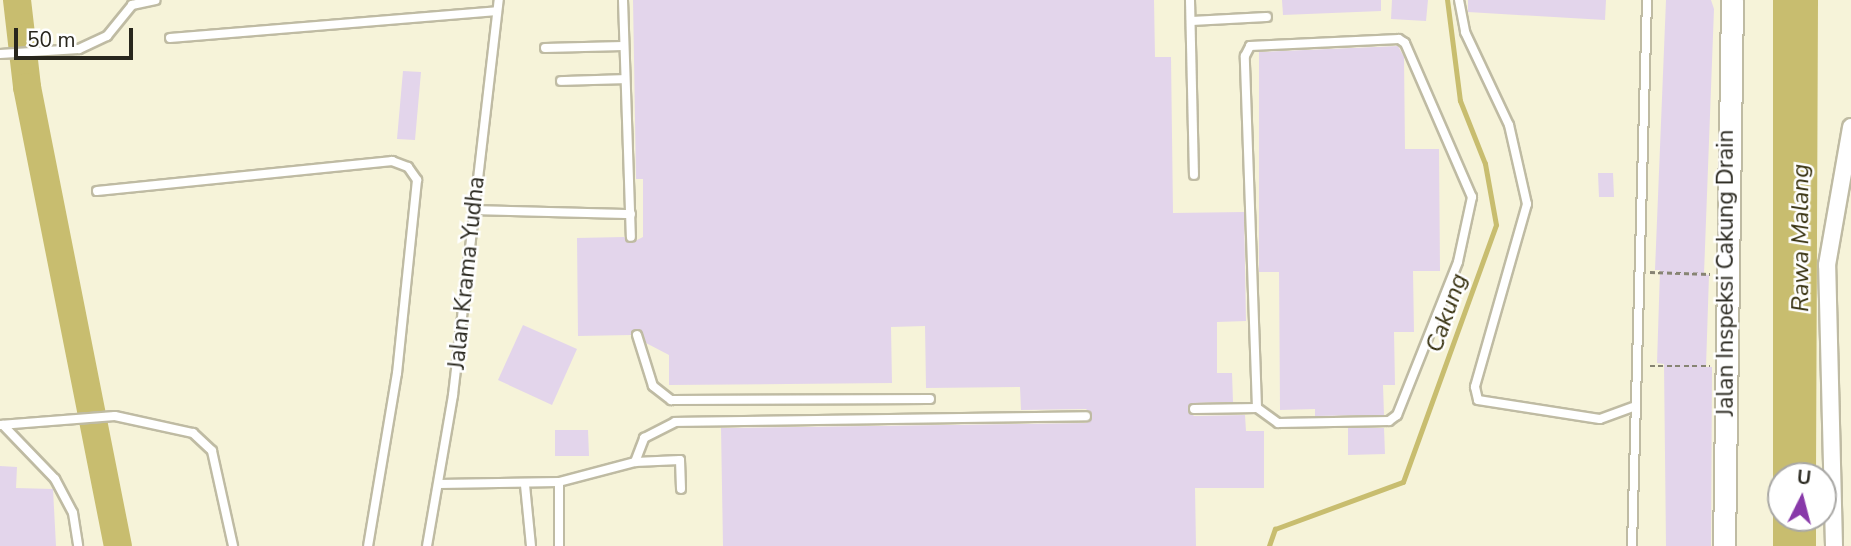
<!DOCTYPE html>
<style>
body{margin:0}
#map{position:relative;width:1851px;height:546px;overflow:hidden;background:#f6f3d9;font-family:"Nunito Sans",sans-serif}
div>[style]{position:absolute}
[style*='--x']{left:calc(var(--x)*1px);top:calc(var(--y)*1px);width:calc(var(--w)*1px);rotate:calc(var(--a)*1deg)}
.water>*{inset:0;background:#c8bd6f}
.stream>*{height:4.5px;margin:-2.25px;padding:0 2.25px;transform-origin:2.25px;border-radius:2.25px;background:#c8bd6f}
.river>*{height:28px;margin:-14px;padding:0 14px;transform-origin:14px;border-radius:14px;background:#c8bd6f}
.building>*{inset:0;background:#e3d5eb}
.path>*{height:2.5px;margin-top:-1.25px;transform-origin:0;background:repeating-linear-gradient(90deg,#878473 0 5px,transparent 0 8.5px)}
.roads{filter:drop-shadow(2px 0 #bfbba3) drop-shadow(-2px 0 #bfbba3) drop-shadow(0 2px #bfbba3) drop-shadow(0 -2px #bfbba3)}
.service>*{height:8px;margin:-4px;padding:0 4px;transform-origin:4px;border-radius:4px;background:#fff}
.minor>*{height:16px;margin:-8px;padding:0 8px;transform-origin:8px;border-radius:8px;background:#fff}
.tertiary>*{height:21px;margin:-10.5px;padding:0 10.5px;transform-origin:10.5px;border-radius:10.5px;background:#fff}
span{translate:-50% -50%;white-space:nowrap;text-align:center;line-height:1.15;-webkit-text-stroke:5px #fff;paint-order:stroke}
.street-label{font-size:23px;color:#28261d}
.water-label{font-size:24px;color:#37310f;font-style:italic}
.north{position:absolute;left:1767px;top:462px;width:70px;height:70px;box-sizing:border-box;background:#fff;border:2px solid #a9a8a5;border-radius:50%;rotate:6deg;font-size:19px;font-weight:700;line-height:28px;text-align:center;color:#28261d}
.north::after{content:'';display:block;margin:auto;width:24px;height:32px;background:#8839a9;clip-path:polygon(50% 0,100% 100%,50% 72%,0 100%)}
.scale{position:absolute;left:14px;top:28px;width:119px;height:32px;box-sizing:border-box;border:4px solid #28261d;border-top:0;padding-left:9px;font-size:21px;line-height:24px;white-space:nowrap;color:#28261d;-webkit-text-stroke:5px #fff;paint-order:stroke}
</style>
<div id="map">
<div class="water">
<i style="clip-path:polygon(1773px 0,1818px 0,1816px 476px,1781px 476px,1781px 518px,1816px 518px,1816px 546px,1773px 546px)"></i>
</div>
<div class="stream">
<i style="--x:1269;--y:546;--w:18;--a:-71"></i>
<i style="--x:1275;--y:529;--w:136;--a:-20.2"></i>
<i style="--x:1403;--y:482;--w:273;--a:-70.1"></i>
<i style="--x:1496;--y:225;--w:62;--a:-100.2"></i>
<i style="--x:1485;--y:164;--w:68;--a:-111.6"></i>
<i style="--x:1460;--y:101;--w:102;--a:-97.3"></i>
</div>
<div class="river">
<i style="--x:17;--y:0;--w:88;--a:83.4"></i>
<i style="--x:27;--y:87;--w:468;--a:78.8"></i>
</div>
<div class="building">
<i style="clip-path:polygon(633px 0,1154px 0,1155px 57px,1171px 57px,1173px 213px,1244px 212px,1246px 321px,1217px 322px,1217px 373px,1232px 373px,1233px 402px,1193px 403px,1188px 410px,1194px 416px,1245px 415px,1246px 431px,1264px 431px,1264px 488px,1195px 488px,1196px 546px,723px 546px,721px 428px,1086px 423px,1092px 415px,1086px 409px,1021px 410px,1020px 387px,926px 388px,925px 326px,891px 327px,892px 383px,669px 385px,669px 355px,646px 343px,641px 330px,631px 335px,578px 336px,577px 238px,624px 237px,631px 243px,643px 237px,643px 179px,636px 179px)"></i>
<i style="clip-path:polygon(1282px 0,1381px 0,1381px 11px,1283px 15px)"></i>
<i style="clip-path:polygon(1392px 0,1428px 0,1426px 21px,1391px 19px)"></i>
<i style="clip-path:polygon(1468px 0,1606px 0,1605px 20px,1468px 12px)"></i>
<i style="clip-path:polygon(1666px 0,1711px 0,1714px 9px,1704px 274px,1709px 275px,1706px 367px,1712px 367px,1711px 546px,1666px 546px,1664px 364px,1657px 363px,1660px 270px,1655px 270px)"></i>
<i style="clip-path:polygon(1398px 46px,1404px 57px,1405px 149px,1439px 149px,1440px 271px,1413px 271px,1414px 332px,1394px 332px,1395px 385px,1383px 385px,1384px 415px,1315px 416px,1315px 409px,1280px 410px,1279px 272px,1259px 272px,1259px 52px)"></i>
<i style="clip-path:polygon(403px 71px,421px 72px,415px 140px,397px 139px)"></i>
<i style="clip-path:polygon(1598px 173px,1613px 173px,1614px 197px,1599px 197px)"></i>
<i style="clip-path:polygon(523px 325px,577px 349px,552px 405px,498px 380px)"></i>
<i style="clip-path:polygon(1348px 428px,1384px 428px,1385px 454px,1348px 455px)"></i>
<i style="clip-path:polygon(555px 430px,588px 430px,589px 456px,555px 456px)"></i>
<i style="clip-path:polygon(0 466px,17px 467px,16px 488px,53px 489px,56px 546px,0 546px)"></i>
</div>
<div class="path">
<i style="--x:1650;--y:272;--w:60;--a:1.9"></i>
<i style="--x:1650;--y:366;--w:60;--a:0"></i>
</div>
<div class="roads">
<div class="service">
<i style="--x:623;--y:0;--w:237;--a:88.1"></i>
<i style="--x:1190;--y:0;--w:175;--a:88.7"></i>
<i style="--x:1459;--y:0;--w:33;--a:79"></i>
<i style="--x:1465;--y:32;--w:103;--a:64.7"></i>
<i style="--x:1509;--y:125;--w:81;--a:77.2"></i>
<i style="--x:1527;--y:204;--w:190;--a:105.9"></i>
<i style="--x:1475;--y:387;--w:13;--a:77"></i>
<i style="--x:1478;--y:400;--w:123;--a:8.9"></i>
<i style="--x:1600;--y:419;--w:35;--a:-20"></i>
<i style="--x:1191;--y:21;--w:76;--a:-3"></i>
<i style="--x:170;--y:38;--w:328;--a:-4.7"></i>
<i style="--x:545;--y:48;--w:78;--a:-1.5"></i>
<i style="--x:0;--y:54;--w:79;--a:-3.6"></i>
<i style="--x:79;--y:49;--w:31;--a:-25"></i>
<i style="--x:107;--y:36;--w:40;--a:-51"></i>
<i style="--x:132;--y:5;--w:24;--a:-12"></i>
<i style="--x:561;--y:81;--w:63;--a:-1.8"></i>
<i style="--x:97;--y:191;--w:297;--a:-5.8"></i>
<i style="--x:392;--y:161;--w:17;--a:21"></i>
<i style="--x:408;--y:167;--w:16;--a:55"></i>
<i style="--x:417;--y:180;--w:194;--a:95.9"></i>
<i style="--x:397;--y:373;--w:175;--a:99.5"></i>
<i style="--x:476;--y:210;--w:155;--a:1.5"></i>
<i style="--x:637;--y:335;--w:53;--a:72.6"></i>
<i style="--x:653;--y:386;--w:23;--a:38"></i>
<i style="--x:671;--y:400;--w:259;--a:-0.2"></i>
<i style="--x:1194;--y:409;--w:63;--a:-0.9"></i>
<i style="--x:1257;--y:408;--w:352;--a:-92"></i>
<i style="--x:1245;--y:56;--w:11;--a:-63"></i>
<i style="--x:1250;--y:46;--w:149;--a:-2.7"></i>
<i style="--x:1399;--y:39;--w:7;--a:34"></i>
<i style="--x:1405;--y:43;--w:168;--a:66.5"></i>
<i style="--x:1472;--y:197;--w:66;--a:102.2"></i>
<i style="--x:1458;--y:262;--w:165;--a:111.7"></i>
<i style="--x:1397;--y:415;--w:10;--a:143"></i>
<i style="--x:1389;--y:421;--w:111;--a:179"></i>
<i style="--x:1278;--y:423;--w:26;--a:-144"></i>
<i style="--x:0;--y:425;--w:115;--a:-4.5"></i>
<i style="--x:115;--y:416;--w:80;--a:12.3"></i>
<i style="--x:193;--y:433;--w:26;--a:43"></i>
<i style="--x:212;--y:451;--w:97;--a:77.5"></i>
<i style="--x:3;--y:425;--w:75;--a:46.1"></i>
<i style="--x:55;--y:479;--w:38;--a:62"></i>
<i style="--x:73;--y:513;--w:33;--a:81"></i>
<i style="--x:635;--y:462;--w:45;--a:-2.5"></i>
<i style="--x:680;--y:460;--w:29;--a:88"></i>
<i style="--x:439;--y:484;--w:120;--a:-1"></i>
<i style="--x:559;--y:482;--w:79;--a:-14.7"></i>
<i style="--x:635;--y:462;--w:26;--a:-69"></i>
<i style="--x:644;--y:438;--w:35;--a:-27"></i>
<i style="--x:675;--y:422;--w:411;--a:-0.8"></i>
<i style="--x:525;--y:485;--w:61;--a:84.4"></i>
<i style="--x:427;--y:546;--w:153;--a:-80.2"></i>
<i style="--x:453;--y:395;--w:398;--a:-83.4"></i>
<i style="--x:559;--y:546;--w:64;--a:-90"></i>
<i style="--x:1632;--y:546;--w:546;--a:-88.43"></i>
</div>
<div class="minor">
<i style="--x:1834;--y:546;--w:281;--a:-91.4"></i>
<i style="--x:1827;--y:265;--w:140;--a:-80.1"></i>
</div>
<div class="tertiary">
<i style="--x:1724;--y:546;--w:546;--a:-89.16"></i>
</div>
</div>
<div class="street-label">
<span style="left:467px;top:273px;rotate:-84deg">Jalan Krama Yudha</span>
<span style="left:1726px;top:273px;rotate:-90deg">Jalan Inspeksi Cakung Drain</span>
</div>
<div class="water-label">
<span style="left:1801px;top:238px;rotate:-90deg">Rawa Malang</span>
<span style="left:1447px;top:313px;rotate:-71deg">Cakung</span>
</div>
<div class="north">U</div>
<div class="scale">50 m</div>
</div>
